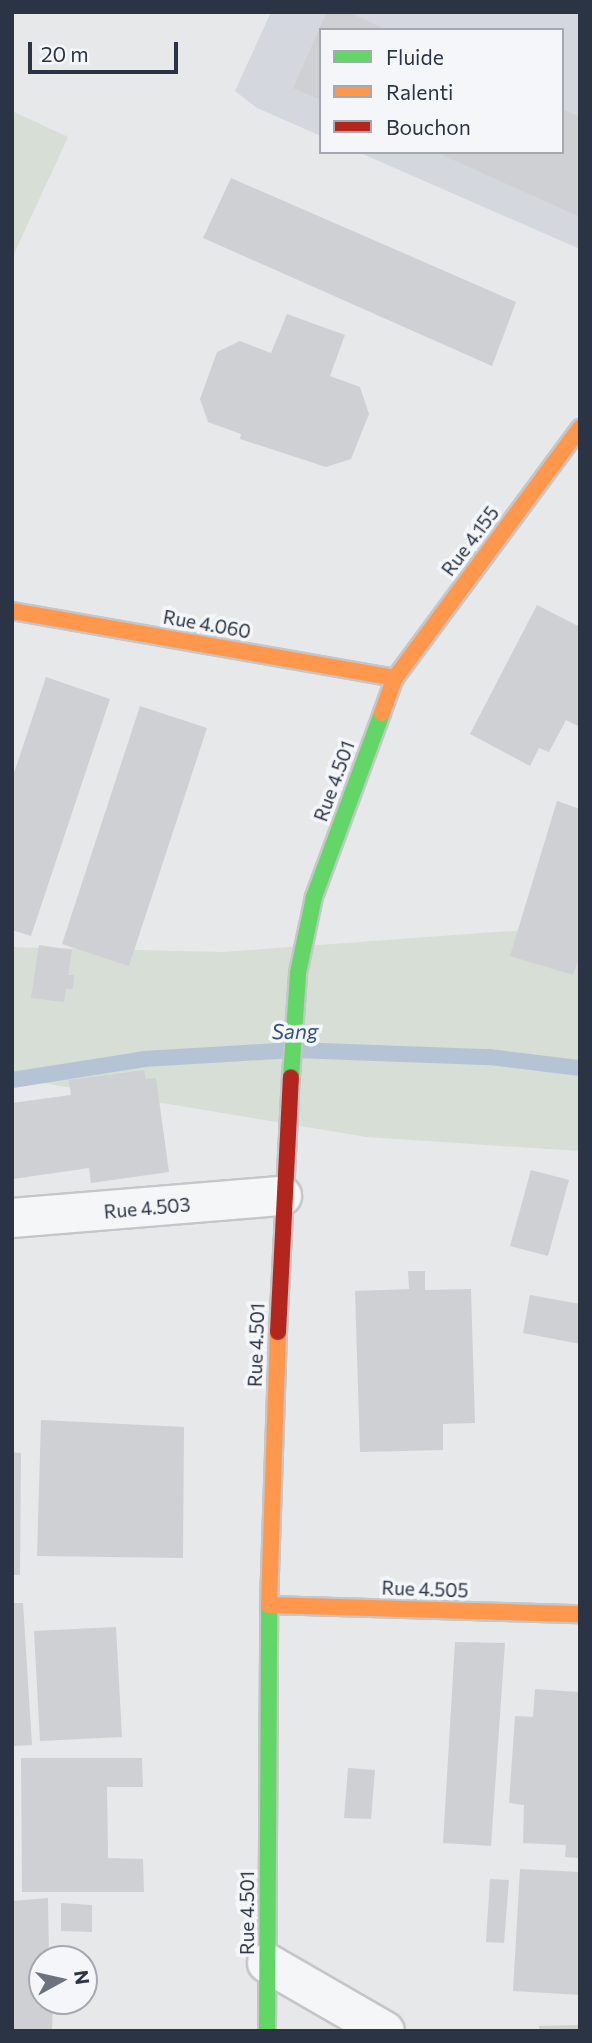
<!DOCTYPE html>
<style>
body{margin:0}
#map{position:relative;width:592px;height:2043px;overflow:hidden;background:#e6e8ea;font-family:Commissioner,sans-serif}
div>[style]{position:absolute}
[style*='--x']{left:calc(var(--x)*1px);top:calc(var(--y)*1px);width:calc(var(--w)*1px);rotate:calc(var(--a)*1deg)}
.built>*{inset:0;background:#d4d7dd}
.green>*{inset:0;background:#d6ded6}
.stream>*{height:16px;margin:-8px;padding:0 8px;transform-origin:8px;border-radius:8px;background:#b4c4d5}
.building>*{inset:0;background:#ced0d3}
.roads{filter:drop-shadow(2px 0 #c4c6c8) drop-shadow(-2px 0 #c4c6c8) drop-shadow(0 2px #c4c6c8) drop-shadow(0 -2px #c4c6c8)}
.street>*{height:38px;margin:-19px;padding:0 19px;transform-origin:19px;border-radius:19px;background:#f5f6f7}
.fast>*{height:16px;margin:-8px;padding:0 8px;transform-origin:8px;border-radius:8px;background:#63d668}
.slow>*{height:16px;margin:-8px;padding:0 8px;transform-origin:8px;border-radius:8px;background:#ff974d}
.jam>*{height:16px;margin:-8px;padding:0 8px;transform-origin:8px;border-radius:8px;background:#b3261e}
span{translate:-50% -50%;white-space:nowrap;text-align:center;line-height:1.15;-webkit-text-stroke:7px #f4f6f9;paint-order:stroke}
.street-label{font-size:19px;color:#2b3445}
.water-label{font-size:21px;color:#34527a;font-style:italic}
.frame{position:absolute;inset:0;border:14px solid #2b3445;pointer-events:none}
.legend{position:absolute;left:319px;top:28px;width:245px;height:126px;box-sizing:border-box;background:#f4f6f9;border:2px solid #a4a8b1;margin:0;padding:9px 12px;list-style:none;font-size:21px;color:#2b3445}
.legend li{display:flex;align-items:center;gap:14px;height:35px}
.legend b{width:35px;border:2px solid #a4a8b1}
.north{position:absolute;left:28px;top:1945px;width:70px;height:70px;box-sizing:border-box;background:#f4f6f9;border:2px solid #a4a8b1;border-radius:50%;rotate:82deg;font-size:19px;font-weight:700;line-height:28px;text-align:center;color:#2b3445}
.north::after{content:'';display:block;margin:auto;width:24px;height:32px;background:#6c737f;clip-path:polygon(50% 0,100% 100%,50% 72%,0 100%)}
.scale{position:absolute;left:28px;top:42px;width:150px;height:32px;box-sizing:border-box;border:4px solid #2b3445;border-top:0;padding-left:9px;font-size:21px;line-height:24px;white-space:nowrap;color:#2b3445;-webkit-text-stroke:5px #f4f6f9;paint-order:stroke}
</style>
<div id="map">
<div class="built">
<i style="clip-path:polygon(271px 12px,580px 12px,580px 249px,358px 152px,562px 152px,562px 30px,321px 30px,321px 136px,257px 108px,235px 91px)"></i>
</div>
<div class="green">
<i style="clip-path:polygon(12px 111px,68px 137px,12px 258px)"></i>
<i style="clip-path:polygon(580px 926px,580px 1151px,367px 1137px,12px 1078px,12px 947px,223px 952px)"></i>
</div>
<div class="stream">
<i style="--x:12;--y:1080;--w:134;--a:-9"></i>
<i style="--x:144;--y:1059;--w:151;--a:-3.4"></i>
<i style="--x:295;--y:1050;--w:195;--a:2.1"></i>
<i style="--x:490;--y:1057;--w:91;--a:7"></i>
</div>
<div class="building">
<i style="clip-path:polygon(327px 12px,348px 12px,387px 30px,321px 30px,321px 100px,293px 88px)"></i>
<i style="clip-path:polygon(562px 109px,580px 117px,580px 217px,436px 152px,562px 152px)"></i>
<i style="clip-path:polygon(231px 178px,516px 302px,492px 366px,203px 238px)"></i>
<i style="clip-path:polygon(287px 314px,345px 335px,330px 376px,360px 387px,369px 414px,351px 459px,326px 467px,240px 439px,241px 434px,208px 422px,200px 399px,217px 352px,240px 341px,271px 353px)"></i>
<i style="clip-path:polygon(537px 605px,580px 627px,580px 727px,566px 720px,549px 752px,539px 748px,530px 766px,470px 734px)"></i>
<i style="clip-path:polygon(46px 677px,110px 699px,31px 936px,12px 930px,12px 779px)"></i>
<i style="clip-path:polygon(140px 706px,207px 728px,129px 966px,62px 944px)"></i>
<i style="clip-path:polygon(557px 801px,580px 809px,580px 955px,573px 975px,510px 956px)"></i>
<i style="clip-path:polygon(39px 945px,72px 950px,68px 975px,74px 975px,73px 989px,66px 989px,64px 1002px,31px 998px)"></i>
<i style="clip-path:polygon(144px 1070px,146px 1079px,156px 1078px,169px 1172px,91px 1183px,89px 1168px,13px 1179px,12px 1103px,71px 1095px,69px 1080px)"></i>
<i style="clip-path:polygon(531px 1170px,569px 1180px,548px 1256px,510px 1246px)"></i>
<i style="clip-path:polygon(408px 1271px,425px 1271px,425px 1290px,471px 1289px,475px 1423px,443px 1424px,443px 1450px,360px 1452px,355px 1291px,409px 1289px)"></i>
<i style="clip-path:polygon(530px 1295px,580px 1304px,580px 1344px,523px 1333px)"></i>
<i style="clip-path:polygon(41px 1420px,184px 1427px,183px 1558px,37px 1556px)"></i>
<i style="clip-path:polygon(12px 1452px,21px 1453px,20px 1575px,12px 1575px)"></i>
<i style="clip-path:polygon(12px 1603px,23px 1603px,32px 1745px,12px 1746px)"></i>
<i style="clip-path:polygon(116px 1627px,122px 1737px,40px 1741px,34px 1631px)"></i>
<i style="clip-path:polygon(455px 1642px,505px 1643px,491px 1846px,443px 1843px)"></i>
<i style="clip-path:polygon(535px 1689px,580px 1692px,580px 1858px,565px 1857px,566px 1845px,523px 1843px,524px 1805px,509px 1803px,515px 1716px,533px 1717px)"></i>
<i style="clip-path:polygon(21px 1758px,142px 1758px,143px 1787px,107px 1787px,108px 1858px,143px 1859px,144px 1892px,22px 1892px)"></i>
<i style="clip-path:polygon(348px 1768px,375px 1770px,371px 1819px,344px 1818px)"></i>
<i style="clip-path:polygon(520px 1869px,580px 1872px,580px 1995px,513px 1991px)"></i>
<i style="clip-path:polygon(490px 1879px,509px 1880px,504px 1943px,486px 1942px)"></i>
<i style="clip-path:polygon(48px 1898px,49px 1959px,42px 1959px,42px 2001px,53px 2001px,52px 2031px,12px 2031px,12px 1901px)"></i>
<i style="clip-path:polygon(61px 1903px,92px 1905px,92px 1932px,61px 1931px)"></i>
<i style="clip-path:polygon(580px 2025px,580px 2031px,539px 2031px,539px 2026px)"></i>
</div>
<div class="roads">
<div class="street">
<i style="--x:12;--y:1218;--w:271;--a:-4.7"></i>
<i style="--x:267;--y:1963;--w:136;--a:30"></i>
</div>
<div class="fast">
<i style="--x:291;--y:1077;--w:104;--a:-86.1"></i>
<i style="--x:298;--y:973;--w:78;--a:-78.1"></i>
<i style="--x:314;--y:897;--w:196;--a:-69.7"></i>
<i style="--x:267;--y:2031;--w:427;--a:-89.7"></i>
</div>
<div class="slow">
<i style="--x:12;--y:611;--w:389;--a:9.9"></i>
<i style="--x:382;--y:713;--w:37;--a:-70"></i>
<i style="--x:395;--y:678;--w:311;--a:-53.5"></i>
<i style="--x:269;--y:1604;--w:272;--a:-88.1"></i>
<i style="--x:269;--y:1605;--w:311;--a:1.7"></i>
</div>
<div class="jam">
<i style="--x:278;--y:1332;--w:255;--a:-87.1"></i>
</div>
</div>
<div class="street-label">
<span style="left:470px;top:541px;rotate:-53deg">Rue 4.155</span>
<span style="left:207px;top:624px;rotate:10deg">Rue 4.060</span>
<span style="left:334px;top:781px;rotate:-70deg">Rue 4.501</span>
<span style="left:147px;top:1208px;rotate:-5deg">Rue 4.503</span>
<span style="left:256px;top:1345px;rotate:-88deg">Rue 4.501</span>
<span style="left:425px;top:1589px;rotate:2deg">Rue 4.505</span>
<span style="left:247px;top:1913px;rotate:-90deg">Rue 4.501</span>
</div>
<div class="water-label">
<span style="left:295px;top:1031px;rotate:-1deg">Sang</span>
</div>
<div class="frame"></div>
<ul class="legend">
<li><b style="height:9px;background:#63d668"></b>Fluide</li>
<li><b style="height:9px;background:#ff974d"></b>Ralenti</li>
<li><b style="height:9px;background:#b3261e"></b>Bouchon</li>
</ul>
<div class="north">N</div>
<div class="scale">20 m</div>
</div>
